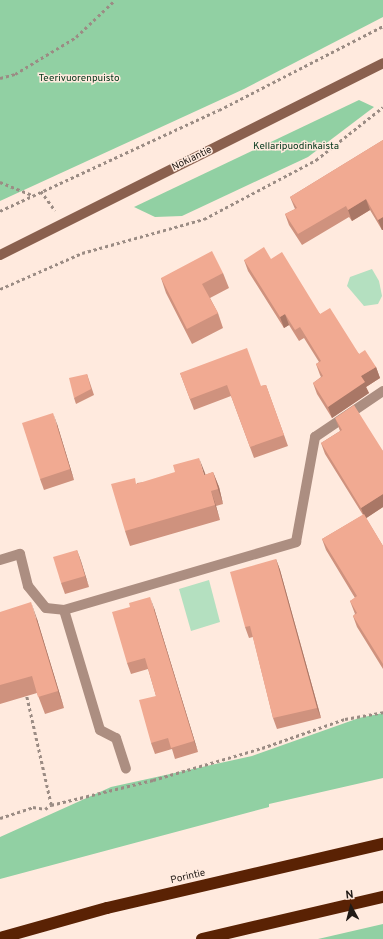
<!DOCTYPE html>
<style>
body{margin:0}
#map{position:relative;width:383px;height:939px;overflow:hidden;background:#ffeade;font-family:Overpass,sans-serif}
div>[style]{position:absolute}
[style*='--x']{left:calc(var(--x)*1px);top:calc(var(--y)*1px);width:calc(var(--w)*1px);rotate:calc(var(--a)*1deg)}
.green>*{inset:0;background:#b4e0c0}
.forest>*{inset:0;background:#91d0a3}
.path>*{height:2.5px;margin-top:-1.25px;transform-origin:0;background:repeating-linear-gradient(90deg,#9b8c84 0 3px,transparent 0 6px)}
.lane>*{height:10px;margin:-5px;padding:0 5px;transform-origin:5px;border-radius:5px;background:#ac8e81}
.street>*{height:10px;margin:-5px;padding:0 5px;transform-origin:5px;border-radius:5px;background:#ac8e81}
.secondary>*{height:10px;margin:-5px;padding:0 5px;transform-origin:5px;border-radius:5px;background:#8a604e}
.highway>*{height:12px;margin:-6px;padding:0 6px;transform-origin:6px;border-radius:6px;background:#5a2204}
.wall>*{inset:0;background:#cf927e}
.shaded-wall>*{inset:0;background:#a97766}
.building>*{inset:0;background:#f1aa92}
span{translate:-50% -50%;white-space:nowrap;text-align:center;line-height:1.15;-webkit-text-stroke:3px #ffeade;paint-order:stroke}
.park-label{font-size:10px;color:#013418}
.street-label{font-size:10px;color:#211a16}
.north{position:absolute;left:331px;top:887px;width:40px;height:40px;-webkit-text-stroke:3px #ffeade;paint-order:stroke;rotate:353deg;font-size:11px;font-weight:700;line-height:16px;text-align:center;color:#211a16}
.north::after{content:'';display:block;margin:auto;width:14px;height:18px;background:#211a16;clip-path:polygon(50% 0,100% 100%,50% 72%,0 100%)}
</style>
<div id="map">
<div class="green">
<i style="clip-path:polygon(372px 269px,379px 281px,382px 296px,378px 304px,364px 306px,347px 286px,350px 277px)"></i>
<i style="clip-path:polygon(209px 580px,220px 622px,191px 631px,179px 589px)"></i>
</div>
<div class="forest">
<i style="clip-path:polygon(0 0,383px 0,383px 17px,244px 89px,0 201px)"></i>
<i style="clip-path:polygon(359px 100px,374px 107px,308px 157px,182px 216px,155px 217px,134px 207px)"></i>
<i style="clip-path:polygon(383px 713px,383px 778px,269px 804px,269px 807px,0 879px,0 837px,111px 787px,252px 756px,359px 718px)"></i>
<i style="clip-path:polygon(383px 924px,383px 939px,318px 939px)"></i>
</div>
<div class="path">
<i style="--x:0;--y:78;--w:16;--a:-15"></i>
<i style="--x:15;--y:74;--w:71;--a:-31.2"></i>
<i style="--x:76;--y:37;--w:54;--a:-43.5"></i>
<i style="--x:0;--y:182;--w:35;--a:22"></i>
<i style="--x:41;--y:191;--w:24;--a:54"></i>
<i style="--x:0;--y:211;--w:241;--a:-24.8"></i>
<i style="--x:219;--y:110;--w:184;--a:-27.1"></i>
<i style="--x:0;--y:289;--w:90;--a:-23.7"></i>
<i style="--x:82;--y:253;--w:127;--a:-15.6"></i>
<i style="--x:204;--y:219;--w:127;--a:-27.8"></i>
<i style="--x:316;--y:160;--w:85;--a:-38.3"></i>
<i style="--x:51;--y:805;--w:105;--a:-13.8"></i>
<i style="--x:153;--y:780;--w:114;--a:-16.4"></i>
<i style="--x:262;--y:748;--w:88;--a:-19.3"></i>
<i style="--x:345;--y:719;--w:39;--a:-10"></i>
<i style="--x:0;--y:818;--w:35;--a:-18"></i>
<i style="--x:33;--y:807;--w:12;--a:9"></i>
<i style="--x:45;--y:809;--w:7;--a:-34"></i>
<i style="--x:51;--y:805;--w:114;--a:-102.7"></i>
</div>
<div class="lane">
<i style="--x:28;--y:586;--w:28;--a:51"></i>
<i style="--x:46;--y:608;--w:18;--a:6"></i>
<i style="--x:64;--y:610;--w:242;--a:-16.3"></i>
<i style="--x:296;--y:542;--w:107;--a:-79.7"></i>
<i style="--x:315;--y:437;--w:82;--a:-34.1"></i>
<i style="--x:64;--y:610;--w:125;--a:73.3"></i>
<i style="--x:100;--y:730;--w:18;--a:27"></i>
<i style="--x:116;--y:738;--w:32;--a:72"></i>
</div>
<div class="street">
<i style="--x:0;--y:560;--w:21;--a:-17"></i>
<i style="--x:20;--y:554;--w:33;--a:76"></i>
</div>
<div class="secondary">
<i style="--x:0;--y:255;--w:428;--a:-26.6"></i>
</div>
<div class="highway">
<i style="--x:0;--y:938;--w:111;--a:-15.7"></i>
<i style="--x:107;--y:908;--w:283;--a:-13.1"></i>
<i style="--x:202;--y:939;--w:186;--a:-13.1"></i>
</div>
<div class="wall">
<i style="clip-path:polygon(383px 140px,383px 230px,382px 230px,370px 210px,352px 221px,349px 217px,302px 245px,289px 225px,285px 214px,295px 209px,290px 197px)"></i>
<i style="clip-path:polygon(271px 259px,320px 314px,359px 354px,376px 367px,380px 378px,366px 387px,369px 393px,332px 418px,317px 394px,313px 383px,321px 377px,320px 375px,316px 364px,319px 362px,304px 338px,299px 341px,289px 325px,284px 328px,248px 271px,244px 260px)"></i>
<i style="clip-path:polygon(223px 273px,229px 288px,210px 298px,218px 313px,223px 328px,192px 344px,166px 293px,161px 278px)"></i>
<i style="clip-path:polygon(180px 373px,261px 386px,266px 385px,288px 446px,254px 458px,231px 396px,194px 410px)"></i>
<i style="clip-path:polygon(87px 374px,94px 395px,76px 404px,74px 398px)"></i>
<i style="clip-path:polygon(335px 418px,383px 451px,383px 507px,366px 518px,383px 546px,383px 669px,357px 627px,353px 616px,355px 614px,350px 601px,355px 598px,326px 550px,322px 539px,363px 515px,325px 454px,321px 443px,340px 431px)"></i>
<i style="clip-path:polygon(57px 424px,74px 480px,44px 490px,40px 479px)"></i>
<i style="clip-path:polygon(213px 472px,219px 487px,223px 504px,216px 506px,220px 520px,130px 546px,125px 531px,137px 483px,205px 475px)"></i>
<i style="clip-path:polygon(77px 550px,89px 587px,65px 594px,61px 583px)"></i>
<i style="clip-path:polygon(276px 559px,280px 570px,321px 718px,277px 729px,273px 718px,253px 637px,249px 638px,245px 627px)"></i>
<i style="clip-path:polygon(154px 608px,198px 752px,175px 759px,172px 749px,155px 754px,151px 743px,156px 696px,148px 669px,131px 674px,127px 663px)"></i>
<i style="clip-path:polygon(0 611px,0 612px,37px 619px,64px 708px,45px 714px,37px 693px,0 704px)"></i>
</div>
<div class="shaded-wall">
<i style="clip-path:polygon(366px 199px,370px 210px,352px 221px,348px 210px)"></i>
<i style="clip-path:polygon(383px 217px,383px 230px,382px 230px,378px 220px)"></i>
<i style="clip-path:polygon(285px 314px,289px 325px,284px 328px,280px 317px)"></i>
<i style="clip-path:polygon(376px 367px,380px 378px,366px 387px,369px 393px,332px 418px,328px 407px,361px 376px)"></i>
<i style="clip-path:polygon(53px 413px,57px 424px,74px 480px,70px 469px)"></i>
<i style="clip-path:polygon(199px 458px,205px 473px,210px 490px,204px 475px)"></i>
<i style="clip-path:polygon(213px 472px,219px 487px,223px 504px,218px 489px)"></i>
<i style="clip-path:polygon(211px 491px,216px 506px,220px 520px,215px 505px)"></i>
<i style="clip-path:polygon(383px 494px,383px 507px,365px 519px,361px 508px)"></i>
<i style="clip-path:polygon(77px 550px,81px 561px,89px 587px,85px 576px)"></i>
<i style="clip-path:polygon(276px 559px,280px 570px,321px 718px,317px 708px)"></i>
<i style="clip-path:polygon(150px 597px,154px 608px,198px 752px,194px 741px)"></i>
<i style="clip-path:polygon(31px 602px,37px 619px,64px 708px,58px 691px)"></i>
</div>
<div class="building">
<i style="clip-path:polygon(383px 140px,383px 217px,378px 220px,366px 199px,348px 210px,346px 206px,298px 234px,285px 214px,297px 208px,290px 197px)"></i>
<i style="clip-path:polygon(264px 247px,271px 259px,282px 252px,320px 314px,330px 308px,359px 354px,365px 350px,376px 367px,361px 376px,365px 382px,328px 407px,313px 383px,323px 376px,316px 364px,321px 361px,300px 327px,295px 330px,285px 314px,280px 317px,244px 260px)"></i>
<i style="clip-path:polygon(212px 251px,223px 273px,202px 284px,218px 313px,187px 329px,161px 278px)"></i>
<i style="clip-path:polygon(247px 348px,261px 386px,266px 385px,284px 435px,250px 447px,227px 385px,190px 399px,180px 373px)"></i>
<i style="clip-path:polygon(87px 374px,91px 389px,74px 398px,69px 378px)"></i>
<i style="clip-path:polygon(354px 405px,383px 451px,383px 494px,361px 508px,321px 443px,342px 430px,335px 418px)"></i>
<i style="clip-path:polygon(53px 413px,70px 469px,40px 479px,22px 423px)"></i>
<i style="clip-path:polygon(199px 458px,204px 475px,213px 472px,218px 489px,211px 491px,215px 505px,125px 531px,111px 484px,135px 478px,136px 484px,175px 472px,173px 465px)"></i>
<i style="clip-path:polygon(364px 514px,383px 546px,383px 664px,353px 616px,357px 613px,350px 601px,357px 596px,322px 539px)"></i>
<i style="clip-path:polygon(77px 550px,85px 576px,61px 583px,53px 557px)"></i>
<i style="clip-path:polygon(276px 559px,317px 708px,273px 718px,250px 626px,245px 627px,230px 572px)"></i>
<i style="clip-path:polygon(150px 597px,194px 741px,171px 748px,168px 738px,151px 743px,139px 700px,156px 696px,145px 658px,127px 663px,112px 612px,130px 607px,129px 603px)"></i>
<i style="clip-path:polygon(31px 602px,58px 691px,38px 697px,32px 676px,0 685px,0 612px)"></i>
</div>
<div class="park-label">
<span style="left:79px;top:79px">Teerivuorenpuisto</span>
<span style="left:296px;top:147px">Kellaripuodinkaista</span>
</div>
<div class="street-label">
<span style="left:192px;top:159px;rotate:-26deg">Nokiantie</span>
<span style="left:188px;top:877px;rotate:-13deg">Porintie</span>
</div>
<div class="north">N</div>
</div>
